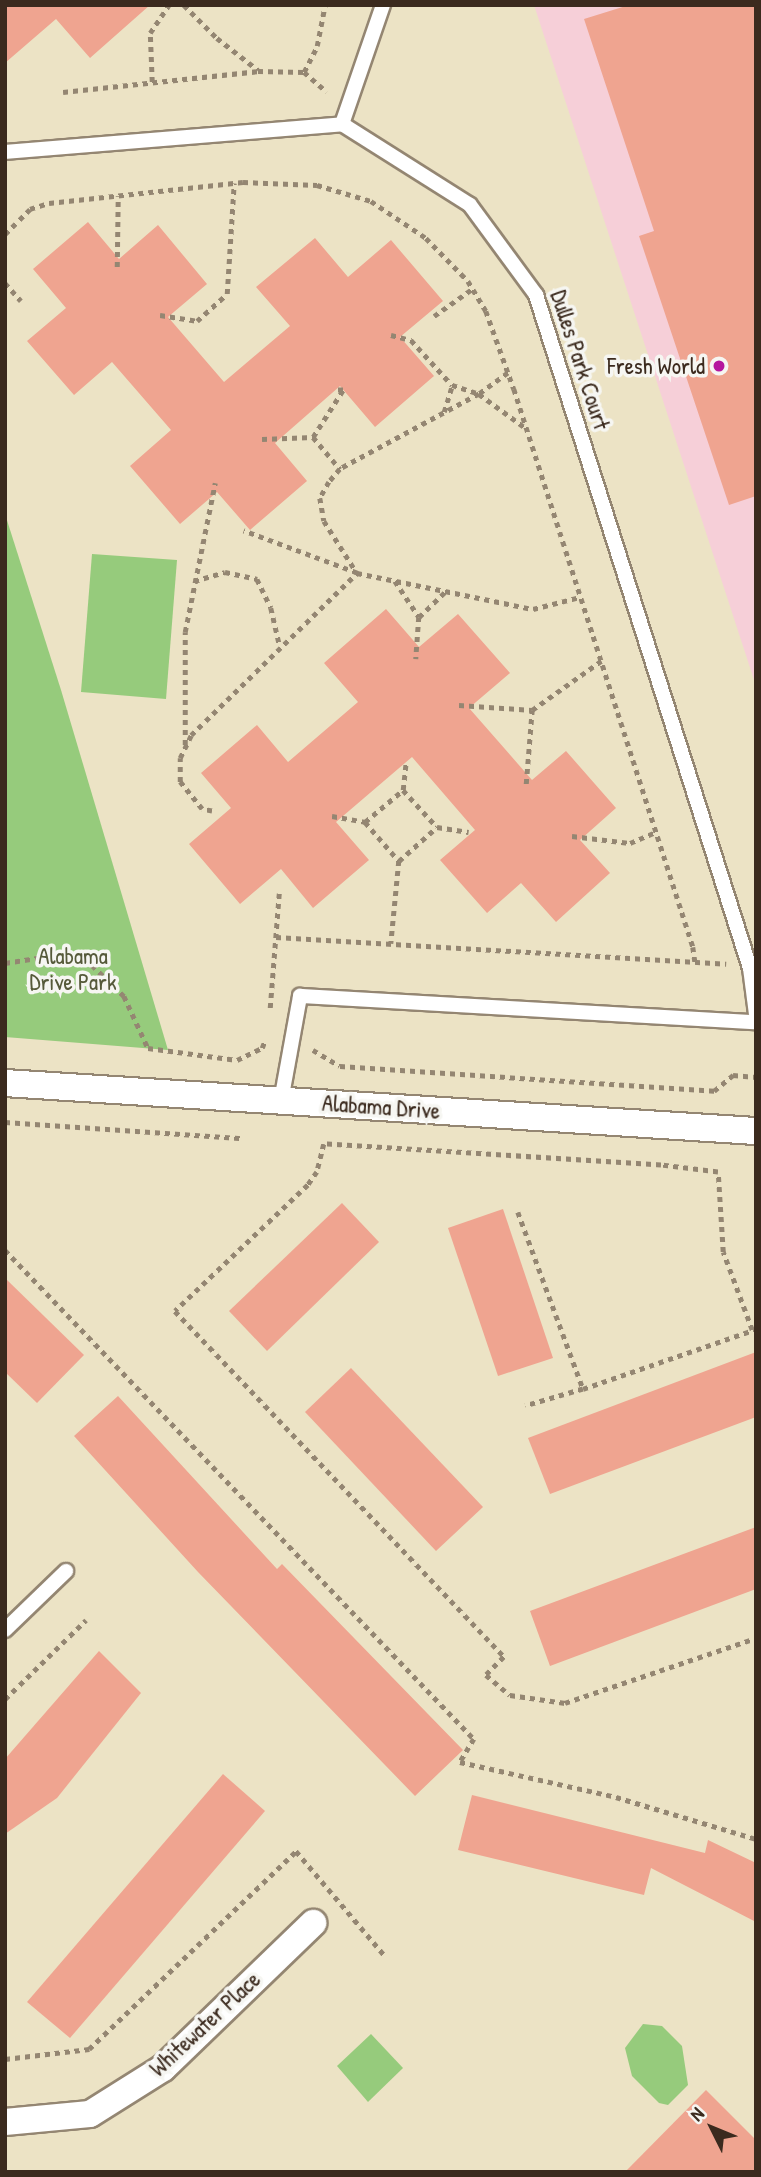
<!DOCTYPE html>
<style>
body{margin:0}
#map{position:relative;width:761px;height:2177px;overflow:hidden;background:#ece3c5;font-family:"Patrick Hand",sans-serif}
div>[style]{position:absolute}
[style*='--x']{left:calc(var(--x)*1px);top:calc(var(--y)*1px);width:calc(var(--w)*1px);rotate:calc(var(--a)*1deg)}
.built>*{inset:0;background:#f6cfd8}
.green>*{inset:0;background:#96cb7c}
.building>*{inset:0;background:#efa490}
.path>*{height:4.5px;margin-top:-2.25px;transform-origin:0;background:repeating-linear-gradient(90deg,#948672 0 5px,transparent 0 10px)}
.roads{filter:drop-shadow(2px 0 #948672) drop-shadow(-2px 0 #948672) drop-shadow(0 2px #948672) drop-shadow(0 -2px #948672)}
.lane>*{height:14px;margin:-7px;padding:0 7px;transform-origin:7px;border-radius:7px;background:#fff}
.street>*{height:26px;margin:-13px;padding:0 13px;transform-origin:13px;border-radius:13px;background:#fff}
.dots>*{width:19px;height:19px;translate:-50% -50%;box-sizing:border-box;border:4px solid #f6f6f2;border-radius:50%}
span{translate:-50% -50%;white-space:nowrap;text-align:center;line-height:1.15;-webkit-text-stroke:7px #f6f6f2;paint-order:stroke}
.street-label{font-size:23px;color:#3b2a1e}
.poi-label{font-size:23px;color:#3b2a1e}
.right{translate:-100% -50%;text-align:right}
.park-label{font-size:23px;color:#565a3a}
.frame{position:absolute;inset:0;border:7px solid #3b2a1e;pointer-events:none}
.north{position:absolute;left:677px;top:2093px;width:70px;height:70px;-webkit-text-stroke:5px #f6f6f2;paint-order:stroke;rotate:313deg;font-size:19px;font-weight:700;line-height:28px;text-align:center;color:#3b2a1e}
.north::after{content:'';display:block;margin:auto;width:24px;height:32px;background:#3b2a1e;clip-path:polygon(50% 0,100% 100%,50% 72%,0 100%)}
</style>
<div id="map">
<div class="built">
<i style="clip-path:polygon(534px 5px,756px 5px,756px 686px)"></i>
</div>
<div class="green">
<i style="clip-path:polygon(5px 514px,61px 690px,168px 1050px,5px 1037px)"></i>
<i style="clip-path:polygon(92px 554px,177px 560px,166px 699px,81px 692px)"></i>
<i style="clip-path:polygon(643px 2024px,662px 2026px,682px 2046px,688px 2085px,668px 2105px,659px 2103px,632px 2076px,625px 2048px)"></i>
<i style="clip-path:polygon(371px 2034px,403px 2068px,368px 2102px,337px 2066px)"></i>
</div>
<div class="building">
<i style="clip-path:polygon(5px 5px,150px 5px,90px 58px,56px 19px,5px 63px)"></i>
<i style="clip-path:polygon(629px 5px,756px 5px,756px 496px,729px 505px,639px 236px,654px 231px,584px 19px)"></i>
<i style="clip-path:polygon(88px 222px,119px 259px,158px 225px,207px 284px,168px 317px,224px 382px,290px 326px,256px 287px,315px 238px,348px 277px,391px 240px,443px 301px,400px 337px,434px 376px,375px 427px,340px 386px,275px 443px,307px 481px,250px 530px,217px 492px,180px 524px,130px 466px,171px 430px,112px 362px,74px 395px,27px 341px,66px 308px,33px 269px)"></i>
<i style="clip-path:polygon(386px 609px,419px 647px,458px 614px,510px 673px,469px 708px,532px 780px,566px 751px,616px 808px,580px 840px,610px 873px,556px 922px,521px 883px,487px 913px,440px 860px,475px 830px,412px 757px,336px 822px,369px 860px,313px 908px,281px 869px,240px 904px,189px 844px,231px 808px,201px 773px,257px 725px,288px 762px,358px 702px,324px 663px)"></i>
<i style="clip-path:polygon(342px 1203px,379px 1242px,267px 1351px,229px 1311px)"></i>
<i style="clip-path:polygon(503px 1209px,553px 1358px,498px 1376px,448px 1228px)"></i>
<i style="clip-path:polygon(5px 1278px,84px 1355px,37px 1403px,5px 1372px)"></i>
<i style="clip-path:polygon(756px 1352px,756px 1417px,550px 1494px,528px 1438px)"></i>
<i style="clip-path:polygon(351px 1368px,483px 1507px,436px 1551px,305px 1412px)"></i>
<i style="clip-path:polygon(118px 1396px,277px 1569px,282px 1564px,463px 1750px,415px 1796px,198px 1572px,74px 1436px)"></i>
<i style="clip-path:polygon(756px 1527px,756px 1589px,550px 1666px,530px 1611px)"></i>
<i style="clip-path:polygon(99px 1651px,141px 1693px,57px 1798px,5px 1834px,5px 1759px)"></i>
<i style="clip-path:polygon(223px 1774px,265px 1811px,70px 2038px,27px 2002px)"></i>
<i style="clip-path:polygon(472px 1795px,705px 1853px,708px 1840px,756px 1863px,756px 1922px,651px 1868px,644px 1895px,458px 1850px)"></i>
<i style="clip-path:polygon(706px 2090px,756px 2140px,756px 2172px,625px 2172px)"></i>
</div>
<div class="path">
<i style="--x:184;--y:5;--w:47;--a:45"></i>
<i style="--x:217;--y:38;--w:52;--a:38"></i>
<i style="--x:304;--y:72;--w:29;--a:-63"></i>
<i style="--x:317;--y:46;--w:42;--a:-79"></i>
<i style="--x:152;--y:82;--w:49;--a:-92.3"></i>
<i style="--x:150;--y:33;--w:34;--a:-56"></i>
<i style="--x:63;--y:92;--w:196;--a:-6.1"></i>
<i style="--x:258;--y:71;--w:46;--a:1.2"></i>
<i style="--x:304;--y:72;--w:30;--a:41"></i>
<i style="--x:5;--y:234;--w:35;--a:-45"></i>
<i style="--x:30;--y:209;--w:20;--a:-18"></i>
<i style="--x:49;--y:203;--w:195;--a:-6.2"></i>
<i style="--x:243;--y:182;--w:74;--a:2.3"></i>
<i style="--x:317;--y:185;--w:56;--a:16.5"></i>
<i style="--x:371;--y:201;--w:66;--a:33.9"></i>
<i style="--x:426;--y:238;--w:60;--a:45.7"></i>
<i style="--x:468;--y:281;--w:35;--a:59"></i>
<i style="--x:486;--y:311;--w:83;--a:70.3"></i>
<i style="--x:514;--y:389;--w:586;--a:72.21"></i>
<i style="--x:693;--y:947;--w:15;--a:82"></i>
<i style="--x:117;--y:267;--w:71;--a:-89.2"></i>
<i style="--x:5;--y:283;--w:24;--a:48"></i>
<i style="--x:160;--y:315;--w:37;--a:9"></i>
<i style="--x:197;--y:321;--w:40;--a:-42"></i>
<i style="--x:227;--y:294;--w:111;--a:-86.4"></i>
<i style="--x:434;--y:316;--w:47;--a:-35.4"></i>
<i style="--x:391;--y:335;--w:21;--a:14"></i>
<i style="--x:411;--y:340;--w:61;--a:47.7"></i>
<i style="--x:452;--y:385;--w:28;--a:18"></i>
<i style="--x:479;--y:394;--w:59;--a:36.1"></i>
<i style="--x:508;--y:373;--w:36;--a:144"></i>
<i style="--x:479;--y:394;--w:158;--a:151.7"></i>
<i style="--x:340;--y:469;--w:17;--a:130"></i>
<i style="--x:329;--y:482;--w:18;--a:119"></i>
<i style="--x:320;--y:498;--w:23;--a:80"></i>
<i style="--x:324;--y:521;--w:62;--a:57.6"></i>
<i style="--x:357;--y:573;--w:180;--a:11.6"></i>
<i style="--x:533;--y:609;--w:49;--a:-14.3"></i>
<i style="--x:444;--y:412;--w:28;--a:-73"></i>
<i style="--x:313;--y:437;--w:56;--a:-57.4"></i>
<i style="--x:343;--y:390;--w:8;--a:180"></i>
<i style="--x:262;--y:439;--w:51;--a:-2.2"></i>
<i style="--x:313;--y:437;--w:42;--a:49.8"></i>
<i style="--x:194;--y:581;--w:32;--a:-16"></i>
<i style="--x:225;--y:572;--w:33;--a:12"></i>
<i style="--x:257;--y:579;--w:32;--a:64"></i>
<i style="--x:271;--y:608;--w:40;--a:77"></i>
<i style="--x:395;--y:581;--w:43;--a:56.3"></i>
<i style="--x:419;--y:617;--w:42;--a:94.1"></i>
<i style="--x:419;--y:617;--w:37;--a:-44"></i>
<i style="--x:459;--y:705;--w:73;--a:3.9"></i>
<i style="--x:532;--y:710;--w:85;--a:-35.4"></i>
<i style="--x:185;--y:745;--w:113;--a:-90"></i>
<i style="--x:185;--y:632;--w:152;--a:-78.6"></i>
<i style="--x:526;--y:784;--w:74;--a:-85.4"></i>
<i style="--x:403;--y:790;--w:50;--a:47.4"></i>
<i style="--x:212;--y:811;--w:10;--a:-169"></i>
<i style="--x:202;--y:809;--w:35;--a:-129"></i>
<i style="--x:180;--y:782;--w:24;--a:-90"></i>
<i style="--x:180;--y:758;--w:25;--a:-64"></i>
<i style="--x:191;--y:735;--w:232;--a:-44.3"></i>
<i style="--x:357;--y:573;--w:121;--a:-159.6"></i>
<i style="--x:332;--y:816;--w:34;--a:10"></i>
<i style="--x:365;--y:822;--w:50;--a:-40.1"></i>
<i style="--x:403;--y:790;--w:28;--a:-84"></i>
<i style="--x:365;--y:822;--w:52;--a:48.9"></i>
<i style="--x:399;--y:861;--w:83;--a:95.5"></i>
<i style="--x:572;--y:836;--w:58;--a:6.9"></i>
<i style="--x:630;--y:843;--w:28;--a:-23"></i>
<i style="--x:399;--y:861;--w:51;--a:-41.8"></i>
<i style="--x:437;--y:827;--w:32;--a:9"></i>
<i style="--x:276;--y:937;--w:451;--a:3.4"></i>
<i style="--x:5;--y:963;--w:58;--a:-9"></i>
<i style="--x:62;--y:954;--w:32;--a:20"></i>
<i style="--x:92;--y:965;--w:45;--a:44.1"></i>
<i style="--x:124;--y:996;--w:57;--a:65.2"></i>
<i style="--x:148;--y:1048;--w:90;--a:7.7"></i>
<i style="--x:237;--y:1060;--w:28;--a:-26"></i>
<i style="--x:262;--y:1048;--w:9;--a:-69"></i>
<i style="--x:270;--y:1008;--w:115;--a:-85.5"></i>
<i style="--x:313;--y:1050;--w:31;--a:31"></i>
<i style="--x:340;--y:1066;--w:375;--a:3.8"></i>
<i style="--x:714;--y:1091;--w:25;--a:-40"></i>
<i style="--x:733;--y:1075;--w:23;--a:5"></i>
<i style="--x:5;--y:1122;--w:238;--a:3.9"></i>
<i style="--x:518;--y:1212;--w:189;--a:69.8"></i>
<i style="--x:583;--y:1389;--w:60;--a:163.7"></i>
<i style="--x:5;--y:1250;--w:678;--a:46.2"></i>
<i style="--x:474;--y:1739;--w:27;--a:121"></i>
<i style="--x:460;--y:1762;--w:160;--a:12.6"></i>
<i style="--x:616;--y:1797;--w:146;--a:16.7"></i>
<i style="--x:752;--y:1330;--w:83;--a:-110.4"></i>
<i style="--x:723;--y:1252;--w:80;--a:-93.6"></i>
<i style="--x:718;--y:1172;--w:57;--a:-173"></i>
<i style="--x:661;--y:1165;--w:338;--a:-176.4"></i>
<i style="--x:324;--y:1144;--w:29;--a:104"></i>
<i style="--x:317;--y:1172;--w:16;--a:125"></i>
<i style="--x:308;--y:1185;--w:183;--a:136.5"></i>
<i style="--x:175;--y:1311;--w:477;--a:46.4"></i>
<i style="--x:504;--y:1657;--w:25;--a:135"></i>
<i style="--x:486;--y:1675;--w:31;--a:40"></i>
<i style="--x:510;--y:1695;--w:56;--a:8.3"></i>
<i style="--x:565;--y:1703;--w:202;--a:-18.8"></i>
<i style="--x:583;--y:1389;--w:183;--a:-19.1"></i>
<i style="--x:5;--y:1699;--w:113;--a:-44.3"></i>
<i style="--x:5;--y:2059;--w:85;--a:-6.8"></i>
<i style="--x:89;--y:2049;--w:286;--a:-43.7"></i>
<i style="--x:296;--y:1851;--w:139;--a:49.7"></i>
</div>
<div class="roads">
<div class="lane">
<i style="--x:342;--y:124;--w:126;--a:-71"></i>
<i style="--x:5;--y:152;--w:338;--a:-4.7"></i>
<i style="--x:342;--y:124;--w:151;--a:32.3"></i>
<i style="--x:470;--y:205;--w:112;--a:53.7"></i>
<i style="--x:536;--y:295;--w:706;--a:72.36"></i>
<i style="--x:750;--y:968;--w:46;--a:82.6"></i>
<i style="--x:281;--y:1101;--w:107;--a:-79.7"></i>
<i style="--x:300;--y:996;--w:457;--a:3.3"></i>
<i style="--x:5;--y:1630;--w:85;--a:-44"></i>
</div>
<div class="street">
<i style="--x:5;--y:1083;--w:753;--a:3.66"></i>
<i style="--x:5;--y:2122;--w:85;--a:-5.4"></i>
<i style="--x:90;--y:2114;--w:86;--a:-32.2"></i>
<i style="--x:163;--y:2068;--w:209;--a:-44"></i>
</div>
</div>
<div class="dots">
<i style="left:719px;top:366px;background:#b5179e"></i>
</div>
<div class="street-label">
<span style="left:580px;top:360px;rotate:72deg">Dulles Park Court</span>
<span style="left:381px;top:1107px;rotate:4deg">Alabama Drive</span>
<span style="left:205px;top:2024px;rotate:-43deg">Whitewater Place</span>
</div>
<div class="poi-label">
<span class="right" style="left:705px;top:366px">Fresh World</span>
</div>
<div class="park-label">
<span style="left:73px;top:969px">Alabama<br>Drive Park</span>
</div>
<div class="frame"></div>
<div class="north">N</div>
</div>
